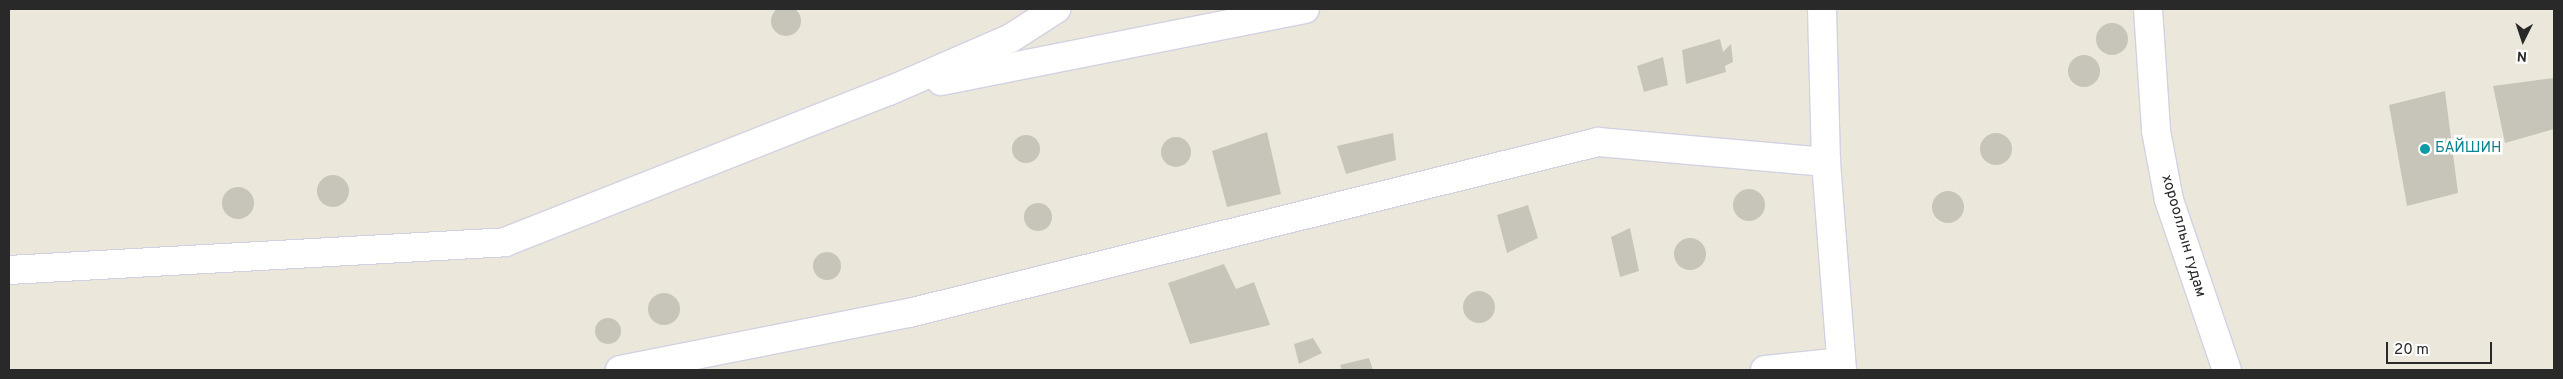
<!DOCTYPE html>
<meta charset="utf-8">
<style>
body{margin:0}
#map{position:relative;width:2563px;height:379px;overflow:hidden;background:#ebe8db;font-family:Overpass,sans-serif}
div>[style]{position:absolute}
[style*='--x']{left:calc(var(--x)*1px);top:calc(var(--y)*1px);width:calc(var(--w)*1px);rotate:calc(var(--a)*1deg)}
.building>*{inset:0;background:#c7c5ba}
.round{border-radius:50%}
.roads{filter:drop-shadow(1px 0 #d2d1e2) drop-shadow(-1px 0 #d2d1e2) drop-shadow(0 1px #d2d1e2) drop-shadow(0 -1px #d2d1e2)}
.street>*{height:28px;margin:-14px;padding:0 14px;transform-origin:14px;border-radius:14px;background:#fff}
.secondary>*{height:28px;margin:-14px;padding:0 14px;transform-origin:14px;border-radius:14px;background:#fff}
.dots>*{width:14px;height:14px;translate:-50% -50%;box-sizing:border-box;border:2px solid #fff;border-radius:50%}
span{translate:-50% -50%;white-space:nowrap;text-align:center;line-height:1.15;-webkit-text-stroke:5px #fff;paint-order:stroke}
.culture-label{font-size:15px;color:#0d838f}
.left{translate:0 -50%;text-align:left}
.street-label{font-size:15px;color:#292929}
.frame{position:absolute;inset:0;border:10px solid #292929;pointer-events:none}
.north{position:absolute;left:2498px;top:15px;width:50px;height:50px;-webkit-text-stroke:4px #fff;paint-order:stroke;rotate:184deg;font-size:14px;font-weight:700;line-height:20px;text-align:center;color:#292929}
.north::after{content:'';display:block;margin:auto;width:18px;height:22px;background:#292929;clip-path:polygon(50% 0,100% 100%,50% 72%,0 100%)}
.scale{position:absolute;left:2386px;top:342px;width:106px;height:22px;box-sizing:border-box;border:2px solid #292929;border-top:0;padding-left:6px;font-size:15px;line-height:18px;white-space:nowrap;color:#292929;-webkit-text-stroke:4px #fff;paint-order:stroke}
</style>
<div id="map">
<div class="building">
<i class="round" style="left:771px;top:6px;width:30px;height:30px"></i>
<i class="round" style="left:2096px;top:23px;width:32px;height:32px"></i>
<i style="clip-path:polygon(1720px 39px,1723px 52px,1731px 44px,1733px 62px,1725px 66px,1726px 72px,1686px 84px,1682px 50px)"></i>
<i class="round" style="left:2068px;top:55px;width:32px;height:32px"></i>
<i style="clip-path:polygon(1663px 57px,1668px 85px,1644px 92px,1637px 66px)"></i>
<i style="clip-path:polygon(2554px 78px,2554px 129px,2505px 143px,2493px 86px)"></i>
<i style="clip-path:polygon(2445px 91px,2458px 193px,2407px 206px,2389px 105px)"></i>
<i style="clip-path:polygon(1267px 132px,1281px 194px,1227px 207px,1212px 151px)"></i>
<i class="round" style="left:1980px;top:133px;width:32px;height:32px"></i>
<i style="clip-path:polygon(1393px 133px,1396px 160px,1346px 174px,1337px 146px)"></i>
<i class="round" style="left:1012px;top:135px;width:28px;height:28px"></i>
<i class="round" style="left:1161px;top:137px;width:30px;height:30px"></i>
<i class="round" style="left:317px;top:175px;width:32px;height:32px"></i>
<i class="round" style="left:222px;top:187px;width:32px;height:32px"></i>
<i class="round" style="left:1733px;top:189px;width:32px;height:32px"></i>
<i class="round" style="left:1932px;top:191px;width:32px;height:32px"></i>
<i class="round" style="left:1024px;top:203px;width:28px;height:28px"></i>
<i style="clip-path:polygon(1528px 205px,1538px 238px,1507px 253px,1497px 215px)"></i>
<i style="clip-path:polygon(1630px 228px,1639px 271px,1620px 277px,1611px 237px)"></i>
<i class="round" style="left:1674px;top:238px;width:32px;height:32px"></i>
<i class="round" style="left:813px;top:252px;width:28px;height:28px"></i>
<i style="clip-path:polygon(1224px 264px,1236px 289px,1254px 282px,1270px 325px,1190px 344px,1168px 283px)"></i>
<i class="round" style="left:1463px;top:291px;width:32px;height:32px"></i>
<i class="round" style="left:648px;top:293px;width:32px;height:32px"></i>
<i class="round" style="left:595px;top:318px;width:26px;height:26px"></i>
<i style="clip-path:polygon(1313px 338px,1322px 353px,1299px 364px,1294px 344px)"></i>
<i style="clip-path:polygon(1369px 358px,1373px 370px,1342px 370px,1340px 365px)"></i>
</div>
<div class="roads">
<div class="street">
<i style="--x:2148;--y:9;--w:122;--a:86.2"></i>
<i style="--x:2156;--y:131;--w:70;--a:79.3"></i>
<i style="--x:2169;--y:200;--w:180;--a:71.2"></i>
<i style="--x:941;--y:81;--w:371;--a:-11.2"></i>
<i style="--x:9;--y:270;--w:497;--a:-3.2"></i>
<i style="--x:505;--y:242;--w:413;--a:-21.5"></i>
<i style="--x:889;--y:91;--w:133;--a:-23.5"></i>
<i style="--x:1011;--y:38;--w:54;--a:-32.8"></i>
<i style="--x:620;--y:370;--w:295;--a:-11.2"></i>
<i style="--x:909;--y:313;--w:710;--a:-13.94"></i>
<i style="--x:1598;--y:142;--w:229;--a:5"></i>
<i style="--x:1765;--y:370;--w:76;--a:-6"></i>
</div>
<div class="secondary">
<i style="--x:1822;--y:9;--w:153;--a:88.5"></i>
<i style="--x:1826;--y:162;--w:209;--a:85.6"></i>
</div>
</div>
<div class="dots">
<i style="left:2425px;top:149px;background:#0f9aa8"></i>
</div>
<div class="culture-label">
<span class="left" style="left:2435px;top:149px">БАЙШИН</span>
</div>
<div class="street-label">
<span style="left:2183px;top:236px;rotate:74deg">хорооллын гудам</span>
</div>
<div class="frame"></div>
<div class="north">N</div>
<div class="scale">20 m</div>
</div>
